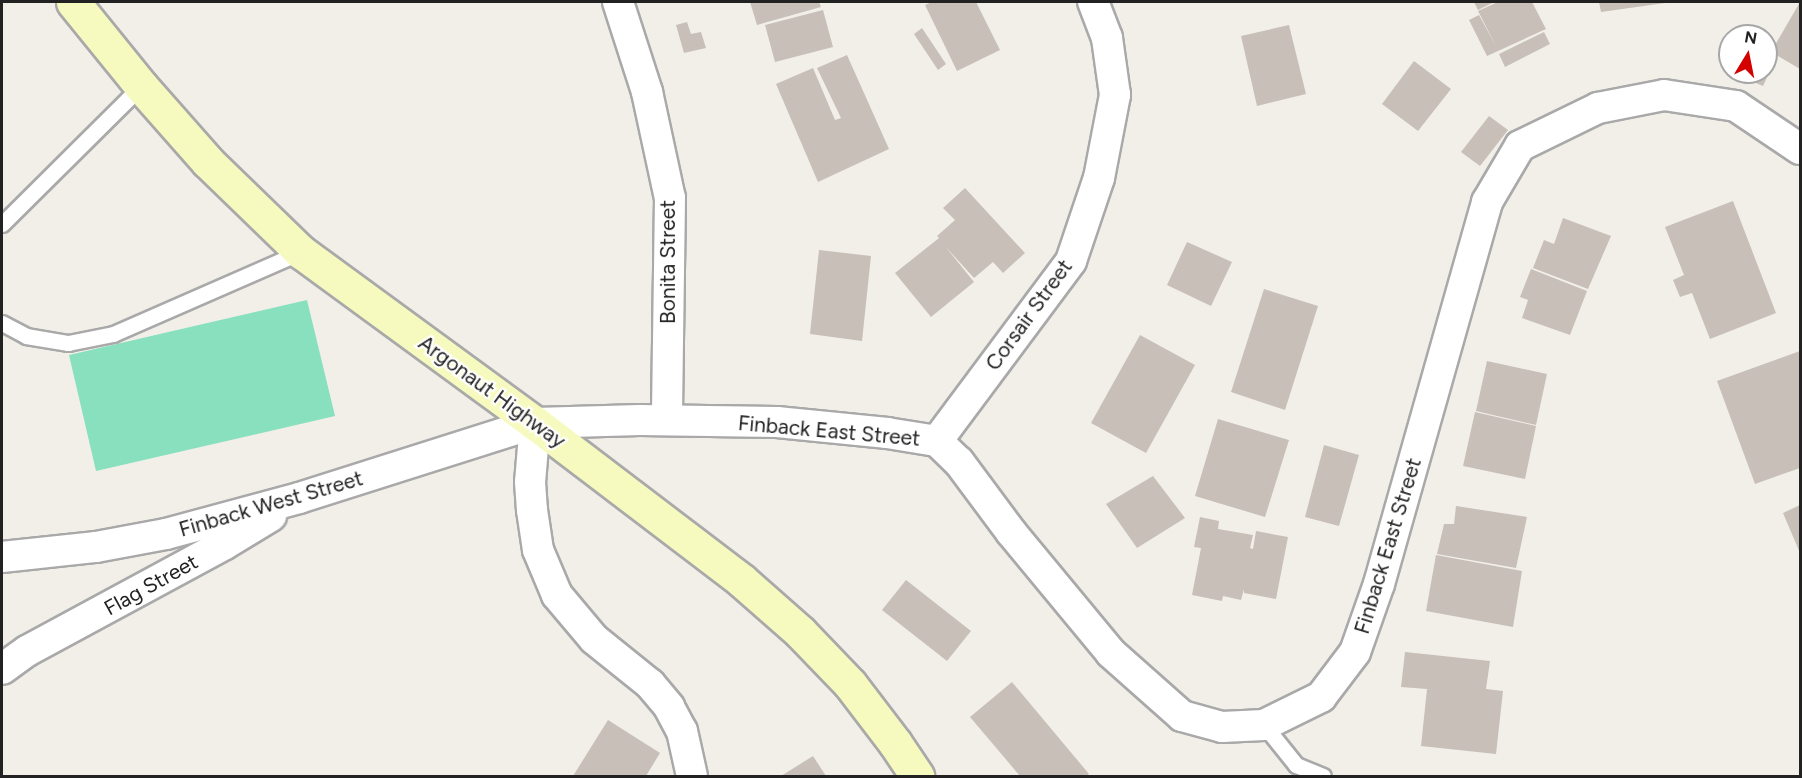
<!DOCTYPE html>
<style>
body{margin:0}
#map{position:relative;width:1802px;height:778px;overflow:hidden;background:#f2efe9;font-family:Figtree,sans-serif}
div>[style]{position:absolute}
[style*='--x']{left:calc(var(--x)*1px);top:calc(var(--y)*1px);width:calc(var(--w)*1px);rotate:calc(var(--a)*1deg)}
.pitch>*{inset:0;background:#88e0be}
.building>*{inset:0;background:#c7bfb8}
.roads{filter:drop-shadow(2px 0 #a9a9a9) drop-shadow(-2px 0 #a9a9a9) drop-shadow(0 2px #a9a9a9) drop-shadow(0 -2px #a9a9a9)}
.lane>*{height:15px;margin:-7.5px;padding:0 7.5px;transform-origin:7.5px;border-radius:7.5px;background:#fff}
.street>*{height:30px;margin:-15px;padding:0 15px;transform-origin:15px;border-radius:15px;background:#fff}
.secondary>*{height:33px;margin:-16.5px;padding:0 16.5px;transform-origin:16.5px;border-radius:16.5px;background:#f7fabf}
span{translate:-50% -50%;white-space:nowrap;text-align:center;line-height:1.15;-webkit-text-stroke:4.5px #fff;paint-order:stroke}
.street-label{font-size:21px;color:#222}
.frame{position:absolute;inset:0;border:3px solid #222;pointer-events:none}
.north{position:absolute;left:1718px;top:24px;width:60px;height:60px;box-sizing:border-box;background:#fff;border:2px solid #a7a7a7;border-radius:50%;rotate:10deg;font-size:16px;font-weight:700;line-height:24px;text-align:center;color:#222}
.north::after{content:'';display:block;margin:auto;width:21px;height:27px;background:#d40000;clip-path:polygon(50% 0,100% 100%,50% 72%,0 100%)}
</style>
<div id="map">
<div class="pitch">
<i style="clip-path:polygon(307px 300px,335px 416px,96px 471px,69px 355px)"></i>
</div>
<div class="building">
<i style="clip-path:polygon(750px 2px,819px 2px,821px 7px,757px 25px)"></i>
<i style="clip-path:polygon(932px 2px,976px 2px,1000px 50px,957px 71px,925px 5px)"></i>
<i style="clip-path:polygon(1474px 2px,1494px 2px,1478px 10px)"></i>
<i style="clip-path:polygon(1498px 2px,1532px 2px,1546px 29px,1487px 56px,1469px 20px,1479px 15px,1497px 48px,1478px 11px)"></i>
<i style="clip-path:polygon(1599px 2px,1664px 2px,1665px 3px,1601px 12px)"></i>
<i style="clip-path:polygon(1800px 2px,1800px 69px,1771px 52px)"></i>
<i style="clip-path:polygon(823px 10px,833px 47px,775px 62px,765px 25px)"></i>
<i style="clip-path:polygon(687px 22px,691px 34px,701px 32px,706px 48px,684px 53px,676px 25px)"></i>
<i style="clip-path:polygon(1289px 25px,1306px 94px,1257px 106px,1241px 36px)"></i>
<i style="clip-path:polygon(922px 28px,946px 64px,938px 70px,914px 34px)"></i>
<i style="clip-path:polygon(1544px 32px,1550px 44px,1505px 67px,1499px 54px)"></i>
<i style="clip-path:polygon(847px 55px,889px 149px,818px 182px,776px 84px,813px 68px,835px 120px,841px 118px,817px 68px)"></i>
<i style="clip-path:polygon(1414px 61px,1451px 89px,1418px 131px,1382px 104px)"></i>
<i style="clip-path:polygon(1766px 70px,1770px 71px,1763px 86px,1741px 77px,1743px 72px,1766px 72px)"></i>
<i style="clip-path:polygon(1489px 116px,1508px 130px,1480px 166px,1461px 152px)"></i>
<i style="clip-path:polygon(965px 188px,1025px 253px,1003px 273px,993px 262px,974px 278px,945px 246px,974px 282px,931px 317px,895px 273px,939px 238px,937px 236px,955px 220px,943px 208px)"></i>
<i style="clip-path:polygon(1733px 201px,1776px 313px,1710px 339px,1692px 293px,1680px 297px,1673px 280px,1684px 275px,1665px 227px)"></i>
<i style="clip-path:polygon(1563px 218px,1611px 236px,1588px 289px,1533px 268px,1544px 240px,1554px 244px)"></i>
<i style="clip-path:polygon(1187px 242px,1232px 262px,1211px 306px,1167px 285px)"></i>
<i style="clip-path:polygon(819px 250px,871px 256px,862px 341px,810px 334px)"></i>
<i style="clip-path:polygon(1531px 269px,1587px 291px,1570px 335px,1522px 318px,1528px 300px,1520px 297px)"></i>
<i style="clip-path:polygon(1264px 289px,1318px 306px,1285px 410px,1231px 392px)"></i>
<i style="clip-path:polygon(1140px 335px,1195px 365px,1146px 453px,1091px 423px)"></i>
<i style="clip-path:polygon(1800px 351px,1800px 468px,1755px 484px,1717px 381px)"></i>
<i style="clip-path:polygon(1487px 361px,1547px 374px,1536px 425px,1476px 411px)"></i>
<i style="clip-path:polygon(1475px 412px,1536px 426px,1525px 479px,1463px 466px)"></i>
<i style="clip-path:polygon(1218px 419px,1289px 440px,1265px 517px,1195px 496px)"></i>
<i style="clip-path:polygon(1324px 445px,1359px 455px,1339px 526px,1305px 517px)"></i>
<i style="clip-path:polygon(1153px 476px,1185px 518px,1137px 548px,1106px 504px)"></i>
<i style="clip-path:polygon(1800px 505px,1800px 553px,1783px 513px)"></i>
<i style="clip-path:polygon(1456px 506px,1527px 517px,1516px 568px,1437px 554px,1444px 524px,1454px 524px)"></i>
<i style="clip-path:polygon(1200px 517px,1219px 521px,1218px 529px,1253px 535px,1250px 548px,1253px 549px,1256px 531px,1288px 537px,1276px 599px,1244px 593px,1244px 589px,1241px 600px,1223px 596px,1222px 601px,1192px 595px,1201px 548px,1194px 547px)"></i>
<i style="clip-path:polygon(1436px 555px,1522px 571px,1513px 627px,1426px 611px)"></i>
<i style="clip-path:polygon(906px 580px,971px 631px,947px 661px,882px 610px)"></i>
<i style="clip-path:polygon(1405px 652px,1490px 661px,1486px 689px,1503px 691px,1496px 754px,1421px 746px,1427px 689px,1401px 687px)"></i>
<i style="clip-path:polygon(1012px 682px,1089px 774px,1086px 776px,1020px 776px,970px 717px)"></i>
<i style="clip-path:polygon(608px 720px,660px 753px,646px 776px,573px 776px)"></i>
<i style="clip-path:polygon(813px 756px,826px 776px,781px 776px)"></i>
</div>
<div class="roads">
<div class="lane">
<i style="--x:2;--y:224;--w:196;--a:-44.8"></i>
<i style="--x:2;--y:323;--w:27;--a:28"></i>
<i style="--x:26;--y:336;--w:43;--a:9.5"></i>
<i style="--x:68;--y:343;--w:46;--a:-11.3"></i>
<i style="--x:113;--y:334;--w:205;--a:-23.6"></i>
<i style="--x:1264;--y:725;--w:51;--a:51.3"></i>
<i style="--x:1296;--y:765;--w:29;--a:22"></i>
</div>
<div class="street">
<i style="--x:618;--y:2;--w:95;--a:72.1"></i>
<i style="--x:647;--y:92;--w:108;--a:77.8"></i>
<i style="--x:670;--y:198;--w:222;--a:90.8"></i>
<i style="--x:535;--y:423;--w:59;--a:94.8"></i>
<i style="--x:530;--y:482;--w:28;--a:86"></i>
<i style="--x:532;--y:510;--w:40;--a:81.5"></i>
<i style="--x:538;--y:550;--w:49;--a:67.1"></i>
<i style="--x:557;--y:595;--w:57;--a:49.9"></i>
<i style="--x:594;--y:639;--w:72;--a:38.8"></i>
<i style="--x:650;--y:684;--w:30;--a:50"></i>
<i style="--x:669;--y:707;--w:27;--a:62"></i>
<i style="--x:682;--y:731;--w:46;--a:77.5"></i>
<i style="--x:937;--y:441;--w:224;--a:-53.3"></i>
<i style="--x:1071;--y:261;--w:88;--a:-71.4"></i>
<i style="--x:1099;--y:178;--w:85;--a:-79.1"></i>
<i style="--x:1115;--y:95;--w:58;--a:-98"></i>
<i style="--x:1107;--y:38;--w:39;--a:-111"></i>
<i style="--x:2;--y:557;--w:95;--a:-6.1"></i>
<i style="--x:96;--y:547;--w:71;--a:-10.5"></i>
<i style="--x:166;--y:534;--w:138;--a:-15.1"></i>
<i style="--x:299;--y:498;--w:248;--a:-17.6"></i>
<i style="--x:535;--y:423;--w:105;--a:-1.6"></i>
<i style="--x:640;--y:420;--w:137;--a:0.8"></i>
<i style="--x:777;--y:422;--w:111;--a:5.7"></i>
<i style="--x:887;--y:433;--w:51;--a:9.1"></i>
<i style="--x:937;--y:441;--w:30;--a:44"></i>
<i style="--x:959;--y:462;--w:87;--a:53.4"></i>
<i style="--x:1011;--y:532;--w:157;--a:50.4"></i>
<i style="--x:1111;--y:653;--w:95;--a:41.6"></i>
<i style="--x:1182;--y:716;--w:41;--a:15.4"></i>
<i style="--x:1222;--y:727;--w:42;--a:-2.7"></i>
<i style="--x:1264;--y:725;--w:64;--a:-26.2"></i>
<i style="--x:1321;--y:697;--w:56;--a:-52.9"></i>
<i style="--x:1355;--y:652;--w:72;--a:-70.6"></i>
<i style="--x:1379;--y:584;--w:397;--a:-74.2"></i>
<i style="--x:1487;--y:202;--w:65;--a:-59.5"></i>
<i style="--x:1520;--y:146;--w:87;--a:-26"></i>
<i style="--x:1598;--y:108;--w:67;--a:-11.1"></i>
<i style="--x:1664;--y:95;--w:73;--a:8.7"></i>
<i style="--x:1736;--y:106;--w:77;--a:33.9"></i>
<i style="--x:2;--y:669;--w:31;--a:-36"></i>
<i style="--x:27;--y:651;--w:225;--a:-28.4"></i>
<i style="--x:225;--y:544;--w:54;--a:-31.3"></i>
</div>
<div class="secondary">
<i style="--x:73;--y:2;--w:108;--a:51"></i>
<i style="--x:141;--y:86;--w:101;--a:48.6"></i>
<i style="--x:208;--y:162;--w:129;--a:44.1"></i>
<i style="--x:301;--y:252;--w:290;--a:36.2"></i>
<i style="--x:535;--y:423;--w:259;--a:37.3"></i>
<i style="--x:741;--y:580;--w:79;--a:41.4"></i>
<i style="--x:800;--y:632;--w:72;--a:46.1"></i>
<i style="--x:850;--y:684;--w:74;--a:52.7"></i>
<i style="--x:895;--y:743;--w:40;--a:56"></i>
</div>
</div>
<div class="street-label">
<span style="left:668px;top:262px;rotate:-90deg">Bonita Street</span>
<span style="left:1029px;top:315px;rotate:-54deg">Corsair Street</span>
<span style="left:492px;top:392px;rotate:36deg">Argonaut Highway</span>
<span style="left:829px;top:431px;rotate:5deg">Finback East Street</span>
<span style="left:271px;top:504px;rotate:-16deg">Finback West Street</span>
<span style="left:1388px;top:546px;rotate:-73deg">Finback East Street</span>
<span style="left:151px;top:585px;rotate:-29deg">Flag Street</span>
</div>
<div class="frame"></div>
<div class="north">N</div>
</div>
